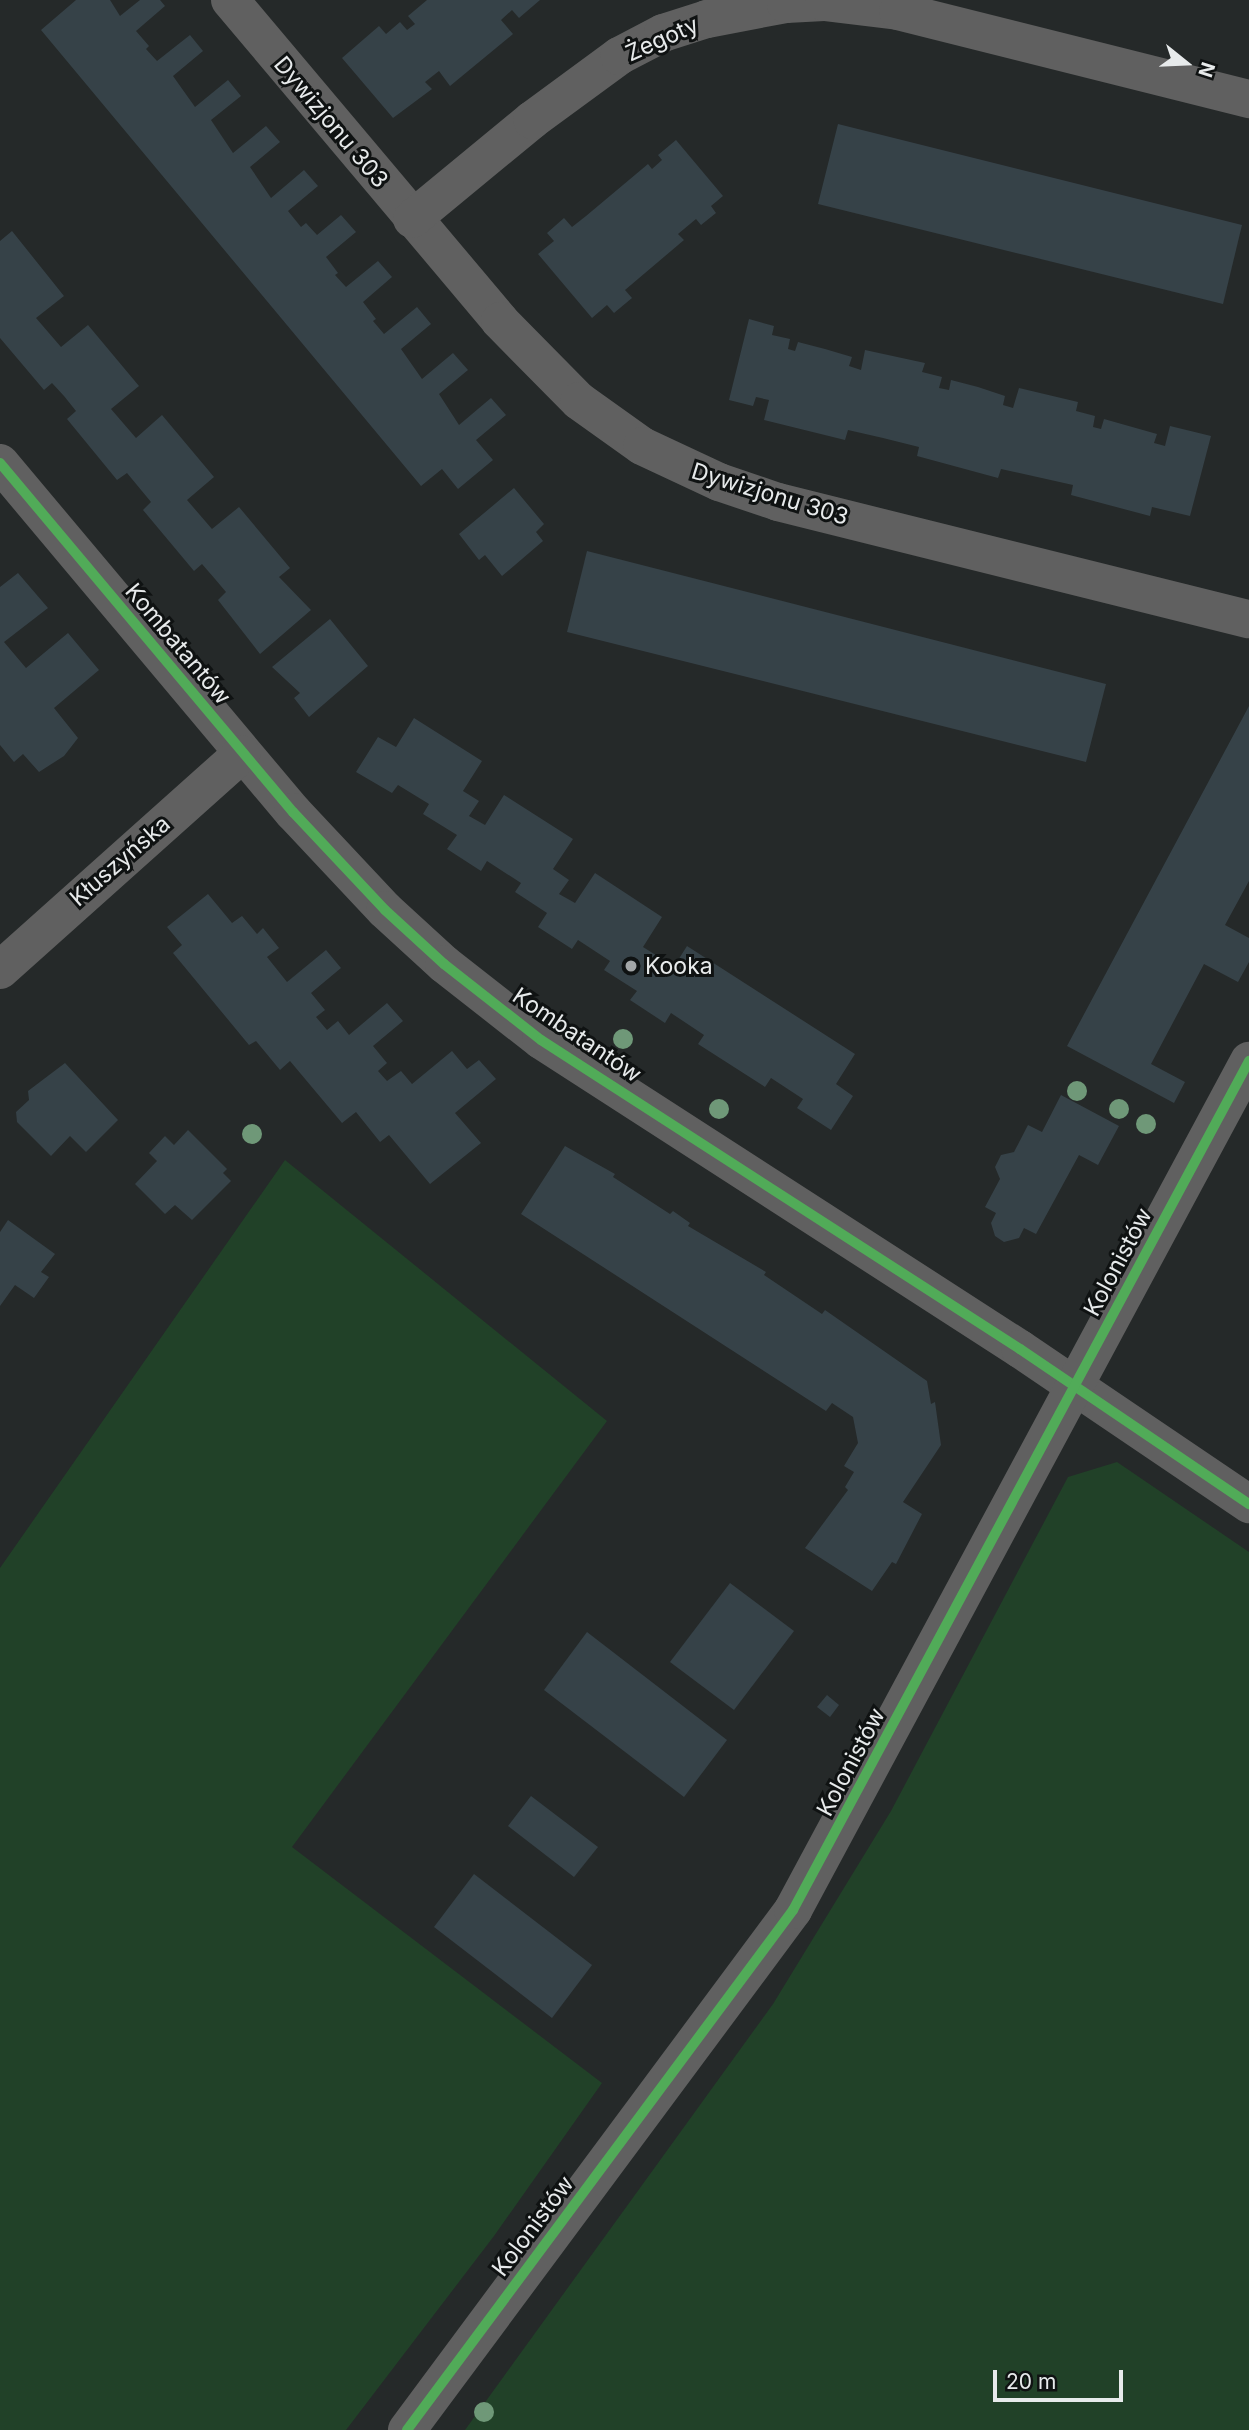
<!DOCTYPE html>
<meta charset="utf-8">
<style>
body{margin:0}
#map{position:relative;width:1249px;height:2430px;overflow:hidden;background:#252929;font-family:Inter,sans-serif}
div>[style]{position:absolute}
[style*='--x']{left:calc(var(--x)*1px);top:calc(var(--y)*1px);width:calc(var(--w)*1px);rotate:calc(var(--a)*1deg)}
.green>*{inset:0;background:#214128}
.building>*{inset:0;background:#364248}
.minor>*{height:38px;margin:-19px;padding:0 19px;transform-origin:19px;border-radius:19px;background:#606060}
.cycleway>*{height:10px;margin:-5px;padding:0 5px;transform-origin:5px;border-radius:5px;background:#51ab58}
.trees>*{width:20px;height:20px;margin:-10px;border-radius:50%;background:#6f9878}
.dots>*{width:19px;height:19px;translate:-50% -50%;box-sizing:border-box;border:4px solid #0f1212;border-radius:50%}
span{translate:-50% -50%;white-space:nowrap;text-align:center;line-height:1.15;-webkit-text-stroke:6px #0f1212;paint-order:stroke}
.street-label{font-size:23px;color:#e7eaeb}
.poi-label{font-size:23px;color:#e7eaeb}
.left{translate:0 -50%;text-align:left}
.north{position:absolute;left:1151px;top:28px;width:70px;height:70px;-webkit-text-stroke:5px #0f1212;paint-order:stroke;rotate:108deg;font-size:19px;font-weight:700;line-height:28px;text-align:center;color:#e7eaeb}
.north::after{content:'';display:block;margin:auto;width:24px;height:32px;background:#e7eaeb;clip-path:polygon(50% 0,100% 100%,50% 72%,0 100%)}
.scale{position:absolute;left:993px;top:2370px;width:130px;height:32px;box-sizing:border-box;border:4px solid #e7eaeb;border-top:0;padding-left:9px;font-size:21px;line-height:24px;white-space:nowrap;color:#e7eaeb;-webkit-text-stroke:5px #0f1212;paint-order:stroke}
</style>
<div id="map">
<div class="green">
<i style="clip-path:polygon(285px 1160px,607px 1421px,292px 1847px,602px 2083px,494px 2236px,346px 2430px,0 2430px,0 1568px)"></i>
<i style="clip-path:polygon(1117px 1462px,1249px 1552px,1249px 2430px,465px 2430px,773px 2004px,891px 1811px,1068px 1477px)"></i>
</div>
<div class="building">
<i style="clip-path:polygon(76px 0,110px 0,120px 16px,140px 0,160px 0,165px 6px,136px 31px,149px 46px,146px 49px,157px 61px,190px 35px,203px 51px,173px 76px,195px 107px,228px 80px,241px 96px,211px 120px,233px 153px,266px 126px,280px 142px,250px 167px,271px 198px,304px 170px,318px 186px,288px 211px,301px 227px,306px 223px,317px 235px,341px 215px,356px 232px,326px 257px,338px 273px,335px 275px,346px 287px,378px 261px,392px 277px,363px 302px,376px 319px,373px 321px,384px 334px,417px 307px,431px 324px,401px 349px,422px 379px,453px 353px,468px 370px,439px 394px,459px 425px,491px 398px,506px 415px,476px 440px,493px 460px,458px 489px,442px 469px,421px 486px,41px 30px)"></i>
<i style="clip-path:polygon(427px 0,540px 0,519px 18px,512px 10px,501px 20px,513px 34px,450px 86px,439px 71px,425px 82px,432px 89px,393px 118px,342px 58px,379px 26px,386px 34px,400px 22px,407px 30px,415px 24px,408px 16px)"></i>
<i style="clip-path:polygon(838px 124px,1242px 225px,1223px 304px,818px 204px)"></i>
<i style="clip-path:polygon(676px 140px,723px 196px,711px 206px,716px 213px,701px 225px,696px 219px,678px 234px,684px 240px,625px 290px,632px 298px,614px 313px,607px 305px,592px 318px,538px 254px,554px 241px,547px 233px,564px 218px,572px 227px,586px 216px,648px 164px,652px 169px,662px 160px,658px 155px)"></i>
<i style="clip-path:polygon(12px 231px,64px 296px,36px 318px,61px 347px,88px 325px,139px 386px,111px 409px,136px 438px,162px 415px,214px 477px,187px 500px,212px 529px,239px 507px,290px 568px,279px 577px,311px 610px,260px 654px,218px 600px,226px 592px,215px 579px,202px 564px,194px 571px,143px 510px,151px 502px,127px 473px,117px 480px,67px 419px,76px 411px,64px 396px,52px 383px,44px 390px,0 338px,0 241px)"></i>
<i style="clip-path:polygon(749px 319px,774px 326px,772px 335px,790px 339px,788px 349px,795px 351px,798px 342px,825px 349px,852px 357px,849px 366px,861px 370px,865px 350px,925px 363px,922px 372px,942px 377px,939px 388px,949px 390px,951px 380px,978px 387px,1005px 396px,1003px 405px,1013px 408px,1019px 388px,1078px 402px,1076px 411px,1095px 416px,1093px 427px,1101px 429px,1104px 419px,1157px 434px,1154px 443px,1165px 446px,1170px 426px,1211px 436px,1190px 516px,1152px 507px,1150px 516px,1071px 495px,1073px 485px,1001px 469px,998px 478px,917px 456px,919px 447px,883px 438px,848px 430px,845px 440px,764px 420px,769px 400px,756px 397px,753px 406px,729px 400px)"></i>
<i style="clip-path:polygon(514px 488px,544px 524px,536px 532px,543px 541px,502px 576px,485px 555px,479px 560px,459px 534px)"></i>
<i style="clip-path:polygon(587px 551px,1106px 684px,1086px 762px,567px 632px)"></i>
<i style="clip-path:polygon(18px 573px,48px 608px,4px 642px,26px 668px,68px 633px,99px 670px,54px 708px,78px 738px,64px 756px,39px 772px,23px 754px,14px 762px,0 745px,0 587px)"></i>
<i style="clip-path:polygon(330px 619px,368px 666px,309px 717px,294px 698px,300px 693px,272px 667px)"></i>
<i style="clip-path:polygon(1249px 706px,1249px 881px,1225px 925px,1249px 938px,1249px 962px,1238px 982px,1204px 964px,1151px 1064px,1185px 1082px,1174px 1103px,1067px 1046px)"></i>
<i style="clip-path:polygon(414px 718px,482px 761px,463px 791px,479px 801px,469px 816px,485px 825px,504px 795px,573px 839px,553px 869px,569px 880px,559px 894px,575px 903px,595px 873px,662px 917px,643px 947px,659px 957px,652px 967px,668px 976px,687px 946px,855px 1054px,836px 1084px,853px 1096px,831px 1130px,797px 1108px,803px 1099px,771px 1078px,765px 1087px,698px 1044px,704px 1035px,671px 1013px,665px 1023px,630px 1000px,637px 991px,604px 970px,610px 961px,578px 940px,572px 949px,538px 927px,547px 913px,515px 892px,521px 883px,487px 861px,481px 871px,447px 849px,457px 835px,423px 814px,429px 804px,398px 785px,392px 793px,356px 772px,378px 737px,396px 747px)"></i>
<i style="clip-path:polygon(208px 894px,232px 923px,242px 916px,257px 934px,263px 928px,279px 948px,267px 957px,287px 982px,326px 950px,341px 968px,311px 993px,325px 1010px,316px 1017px,327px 1030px,338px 1021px,349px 1035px,387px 1003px,403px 1021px,373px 1046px,387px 1063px,378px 1071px,387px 1081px,401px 1071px,412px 1084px,452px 1051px,467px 1069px,479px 1060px,496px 1079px,455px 1113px,481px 1143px,430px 1184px,389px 1135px,380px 1142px,356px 1112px,342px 1123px,290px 1061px,280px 1070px,256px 1041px,249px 1045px,173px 953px,182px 945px,167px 927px)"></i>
<i style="clip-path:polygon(65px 1063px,118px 1120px,86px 1152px,70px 1136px,51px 1156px,17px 1122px,16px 1112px,29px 1100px,28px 1091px)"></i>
<i style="clip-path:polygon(1061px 1095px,1119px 1126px,1098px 1165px,1079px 1155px,1036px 1234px,1024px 1228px,1019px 1238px,1004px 1242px,995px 1236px,991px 1223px,996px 1213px,985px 1207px,1000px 1179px,995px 1167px,1001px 1155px,1014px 1152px,1028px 1125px,1042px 1132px)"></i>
<i style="clip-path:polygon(188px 1130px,227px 1169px,223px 1173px,231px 1181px,192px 1220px,175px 1205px,165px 1214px,135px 1184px,157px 1161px,149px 1153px,165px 1136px,174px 1145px)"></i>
<i style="clip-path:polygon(565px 1146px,615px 1174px,613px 1177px,670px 1214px,673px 1211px,690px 1223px,688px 1226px,766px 1272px,764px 1275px,822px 1314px,825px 1310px,927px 1381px,931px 1404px,935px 1402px,941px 1445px,903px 1502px,922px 1514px,896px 1564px,892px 1562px,872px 1591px,805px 1548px,848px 1490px,845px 1487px,854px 1472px,844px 1466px,858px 1443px,853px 1417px,832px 1403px,826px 1411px,521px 1214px)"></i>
<i style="clip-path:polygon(8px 1220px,55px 1254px,41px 1272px,49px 1277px,34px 1298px,15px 1285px,0 1306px,0 1232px)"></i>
<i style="clip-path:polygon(730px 1583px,794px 1631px,734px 1710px,670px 1662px)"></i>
<i style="clip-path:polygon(587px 1632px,727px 1740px,684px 1797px,544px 1690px)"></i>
<i style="clip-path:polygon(827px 1695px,839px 1705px,830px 1717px,817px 1707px)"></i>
<i style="clip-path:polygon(531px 1796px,598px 1847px,574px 1877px,508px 1826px)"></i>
<i style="clip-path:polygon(474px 1874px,592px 1965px,552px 2018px,434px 1927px)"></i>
</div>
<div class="minor">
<i style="--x:230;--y:0;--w:419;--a:49.9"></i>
<i style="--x:500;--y:321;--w:112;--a:45.4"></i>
<i style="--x:579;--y:401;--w:77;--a:35.5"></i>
<i style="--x:642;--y:446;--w:85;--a:25.1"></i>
<i style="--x:719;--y:482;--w:62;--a:18.7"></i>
<i style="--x:778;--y:502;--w:485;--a:14"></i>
<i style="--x:412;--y:219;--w:156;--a:-39.5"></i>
<i style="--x:532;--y:120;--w:108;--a:-36.3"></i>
<i style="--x:619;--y:56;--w:50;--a:-27.6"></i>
<i style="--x:663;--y:33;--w:46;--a:-17.7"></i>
<i style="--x:707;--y:19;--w:80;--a:-10.8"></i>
<i style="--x:786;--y:4;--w:38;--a:-3"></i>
<i style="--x:824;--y:2;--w:75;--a:6.9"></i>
<i style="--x:898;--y:11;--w:362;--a:14.1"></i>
<i style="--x:0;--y:463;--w:456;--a:50"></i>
<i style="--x:293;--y:812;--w:134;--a:46.8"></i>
<i style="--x:385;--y:910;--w:80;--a:42.5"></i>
<i style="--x:444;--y:964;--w:123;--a:38.1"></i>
<i style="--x:541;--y:1040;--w:570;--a:32.83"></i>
<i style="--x:1020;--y:1349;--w:277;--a:34.1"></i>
<i style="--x:0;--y:970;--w:324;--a:-41.8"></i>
<i style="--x:407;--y:2430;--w:648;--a:-53.41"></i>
<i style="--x:793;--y:1910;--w:964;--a:-61.76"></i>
</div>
<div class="cycleway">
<i style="--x:0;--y:463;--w:456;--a:50"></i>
<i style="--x:293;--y:812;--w:134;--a:46.8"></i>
<i style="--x:385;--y:910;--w:80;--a:42.5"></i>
<i style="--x:444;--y:964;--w:123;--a:38.1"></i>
<i style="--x:541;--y:1040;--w:570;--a:32.83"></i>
<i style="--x:1020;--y:1349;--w:277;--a:34.1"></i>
<i style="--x:407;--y:2430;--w:648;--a:-53.41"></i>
<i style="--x:793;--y:1910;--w:964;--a:-61.76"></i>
</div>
<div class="trees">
<i style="left:623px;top:1039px"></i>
<i style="left:1077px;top:1091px"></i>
<i style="left:719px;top:1109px"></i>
<i style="left:1119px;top:1109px"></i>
<i style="left:1146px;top:1124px"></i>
<i style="left:252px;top:1134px"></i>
<i style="left:484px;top:2412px"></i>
</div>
<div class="dots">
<i style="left:631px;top:966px;background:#a3a6a7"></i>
</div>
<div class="street-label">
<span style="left:662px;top:39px;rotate:-24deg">Żegoty</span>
<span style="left:331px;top:122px;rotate:50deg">Dywizjonu 303</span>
<span style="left:770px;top:494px;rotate:17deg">Dywizjonu 303</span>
<span style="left:178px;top:644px;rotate:50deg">Kombatantów</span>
<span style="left:120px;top:861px;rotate:-41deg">Kłuszyńska</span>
<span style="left:577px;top:1035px;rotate:34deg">Kombatantów</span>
<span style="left:1118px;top:1262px;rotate:-62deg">Kolonistów</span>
<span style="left:851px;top:1762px;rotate:-62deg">Kolonistów</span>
<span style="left:533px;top:2226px;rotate:-53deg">Kolonistów</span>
</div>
<div class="poi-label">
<span class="left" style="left:645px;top:966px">Kooka</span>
</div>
<div class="north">N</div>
<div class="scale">20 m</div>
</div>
